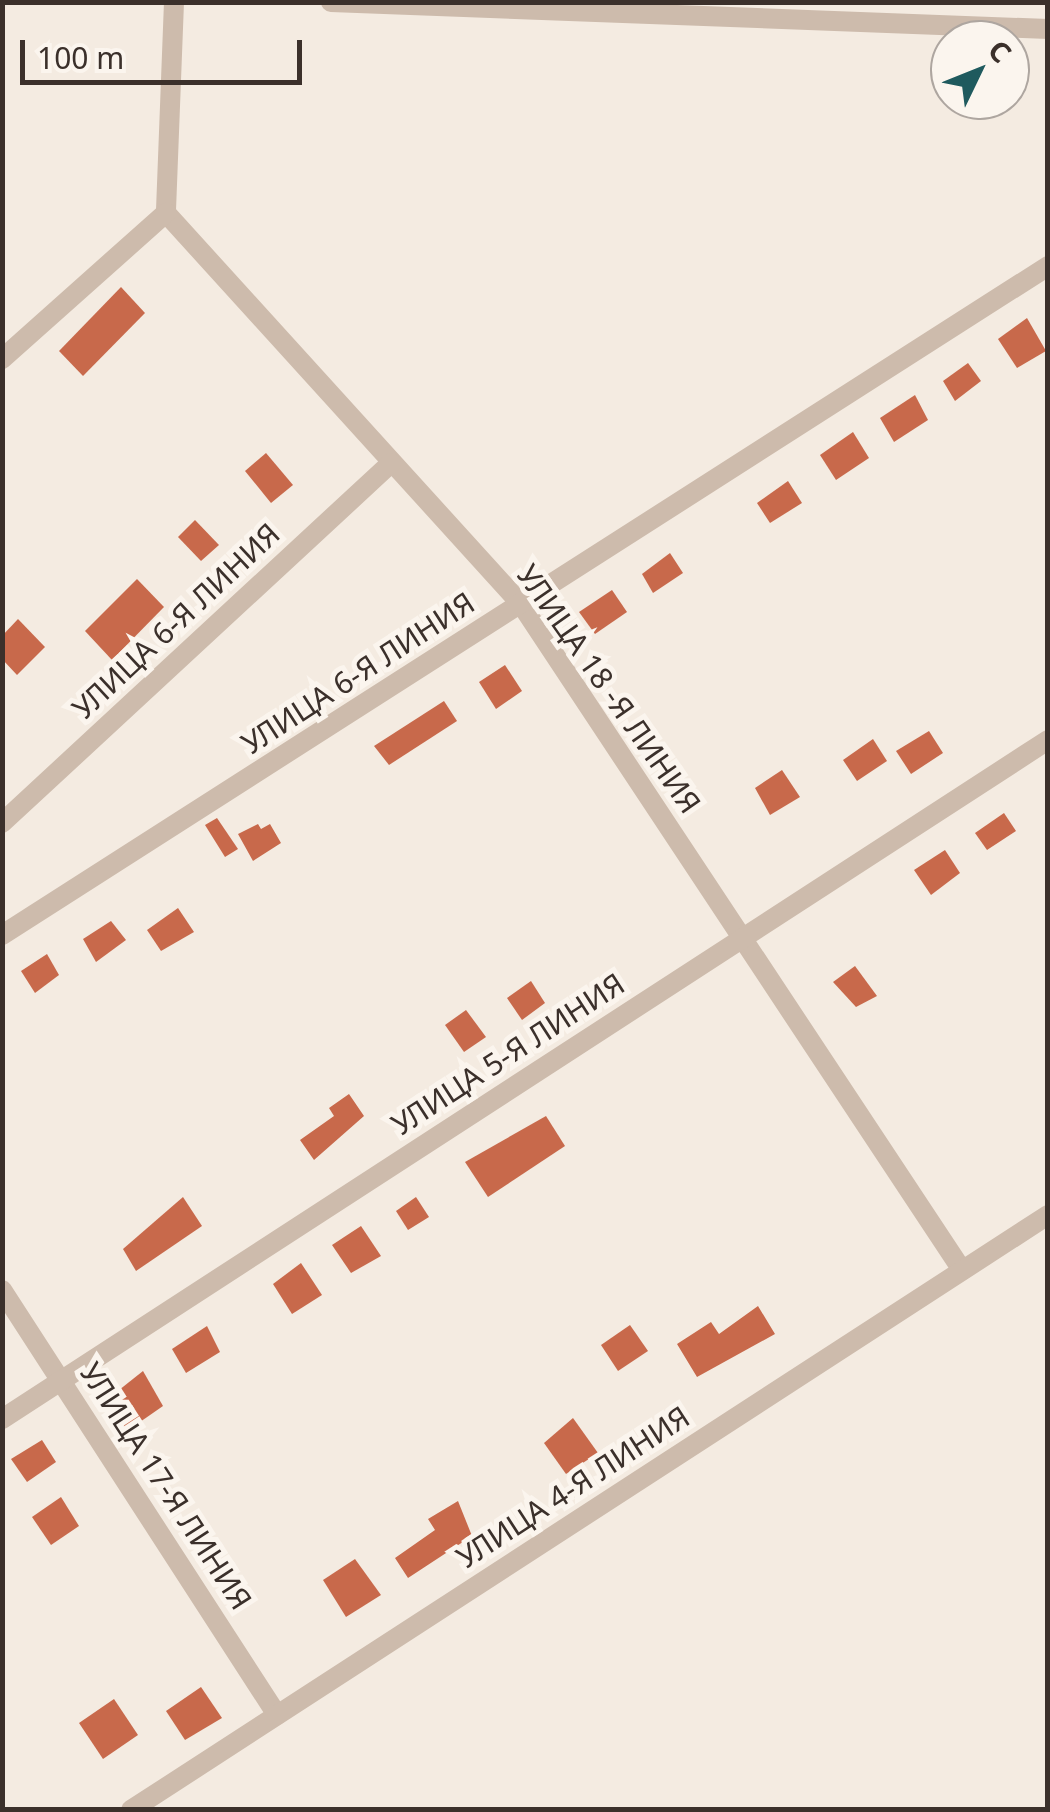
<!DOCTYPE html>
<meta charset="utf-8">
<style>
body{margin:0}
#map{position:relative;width:1050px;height:1812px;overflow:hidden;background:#f4ebe1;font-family:"Noto Sans",sans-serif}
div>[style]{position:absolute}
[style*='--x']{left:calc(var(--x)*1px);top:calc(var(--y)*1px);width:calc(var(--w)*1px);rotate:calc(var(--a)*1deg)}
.building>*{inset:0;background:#c8694b}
.minor>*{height:20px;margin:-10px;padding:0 10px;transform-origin:10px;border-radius:10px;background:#cdbbac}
span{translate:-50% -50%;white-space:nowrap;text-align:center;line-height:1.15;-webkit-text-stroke:10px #fbf5ee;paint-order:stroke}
.street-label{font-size:30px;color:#3b302b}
.frame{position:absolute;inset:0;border:5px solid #3b302b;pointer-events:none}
.north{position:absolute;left:930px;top:20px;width:100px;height:100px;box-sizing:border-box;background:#fbf5ee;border:2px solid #aea6a0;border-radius:50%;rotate:47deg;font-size:28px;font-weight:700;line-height:40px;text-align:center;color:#3b302b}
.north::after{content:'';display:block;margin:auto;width:35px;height:45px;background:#1f5a5e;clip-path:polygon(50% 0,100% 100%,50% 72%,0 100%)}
.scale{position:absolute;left:20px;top:40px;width:282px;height:45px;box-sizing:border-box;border:5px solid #3b302b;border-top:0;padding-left:12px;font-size:30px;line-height:35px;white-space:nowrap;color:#3b302b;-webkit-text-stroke:8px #fbf5ee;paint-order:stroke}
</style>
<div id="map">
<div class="building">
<i style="clip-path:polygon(121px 287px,145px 313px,83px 376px,59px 351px)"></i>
<i style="clip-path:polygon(1027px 318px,1046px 351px,1017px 368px,998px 339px)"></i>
<i style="clip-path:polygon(968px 363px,981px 381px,955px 401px,943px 381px)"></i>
<i style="clip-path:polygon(915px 395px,928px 420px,894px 442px,880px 418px)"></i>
<i style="clip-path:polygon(853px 432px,869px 458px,836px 480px,820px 455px)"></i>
<i style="clip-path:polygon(266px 453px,293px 485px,271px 503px,245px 471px)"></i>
<i style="clip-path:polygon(788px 481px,802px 503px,770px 523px,757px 503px)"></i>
<i style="clip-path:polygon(195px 520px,219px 545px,201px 561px,178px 537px)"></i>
<i style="clip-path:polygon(670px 553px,683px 573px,653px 593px,642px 574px)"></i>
<i style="clip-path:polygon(137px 579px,164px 607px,112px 660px,85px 631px)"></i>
<i style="clip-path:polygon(612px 590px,627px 612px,595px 634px,579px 612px)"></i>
<i style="clip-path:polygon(18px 619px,45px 647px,17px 675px,2px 659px,2px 636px)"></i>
<i style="clip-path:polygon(505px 665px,522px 691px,496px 709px,479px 682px)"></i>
<i style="clip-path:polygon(444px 701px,457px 721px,389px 765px,374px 746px)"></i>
<i style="clip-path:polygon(929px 731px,943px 753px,911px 774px,896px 751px)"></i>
<i style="clip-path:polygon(873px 739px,887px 761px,857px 781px,843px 760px)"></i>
<i style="clip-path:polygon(782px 770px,800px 797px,770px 815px,755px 788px)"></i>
<i style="clip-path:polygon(1004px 813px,1016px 831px,987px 850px,975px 833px)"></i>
<i style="clip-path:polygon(217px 818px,238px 849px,225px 857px,205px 825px)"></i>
<i style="clip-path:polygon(258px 824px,261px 829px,270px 824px,281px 843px,253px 861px,238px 834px)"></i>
<i style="clip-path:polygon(945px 850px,960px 873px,931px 895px,914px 870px)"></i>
<i style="clip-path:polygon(178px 908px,194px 932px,161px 951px,147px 930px)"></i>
<i style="clip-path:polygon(111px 921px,126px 940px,96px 962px,83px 939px)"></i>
<i style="clip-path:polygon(47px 954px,59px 975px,35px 993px,21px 971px)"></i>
<i style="clip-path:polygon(855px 966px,877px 996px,856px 1007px,833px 982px)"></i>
<i style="clip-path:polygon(531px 981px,545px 1003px,522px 1020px,507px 998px)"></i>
<i style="clip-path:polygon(466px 1010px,486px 1037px,464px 1052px,445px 1025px)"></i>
<i style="clip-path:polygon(349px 1094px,364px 1116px,314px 1160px,300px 1140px,334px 1116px,329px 1108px)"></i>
<i style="clip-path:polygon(546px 1116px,565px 1146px,488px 1197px,465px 1162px)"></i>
<i style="clip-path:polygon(183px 1197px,202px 1226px,136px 1271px,123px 1249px)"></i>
<i style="clip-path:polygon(416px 1197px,429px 1217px,408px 1230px,396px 1211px)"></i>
<i style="clip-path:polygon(361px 1226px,381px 1256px,351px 1273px,332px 1245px)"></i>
<i style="clip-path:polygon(301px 1263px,322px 1295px,292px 1314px,273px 1284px)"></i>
<i style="clip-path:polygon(758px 1306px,775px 1334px,697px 1377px,677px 1344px,711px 1322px,719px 1334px)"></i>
<i style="clip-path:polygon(630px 1325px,648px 1351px,618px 1371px,601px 1345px)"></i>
<i style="clip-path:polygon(207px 1326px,220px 1352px,186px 1373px,172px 1349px)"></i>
<i style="clip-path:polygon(143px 1371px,163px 1406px,127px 1431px,109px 1398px)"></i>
<i style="clip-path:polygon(573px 1418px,598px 1453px,566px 1474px,544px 1443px)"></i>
<i style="clip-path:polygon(42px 1440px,56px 1462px,27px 1482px,11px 1459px)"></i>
<i style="clip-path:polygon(61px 1497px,79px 1526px,51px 1545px,32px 1517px)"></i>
<i style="clip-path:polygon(458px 1501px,472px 1536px,408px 1578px,395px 1558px,435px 1530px,428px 1519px)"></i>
<i style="clip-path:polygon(355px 1559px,381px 1595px,346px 1617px,323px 1580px)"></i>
<i style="clip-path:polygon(201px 1687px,222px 1718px,185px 1740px,166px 1711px)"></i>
<i style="clip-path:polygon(114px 1699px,138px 1735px,103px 1759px,79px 1723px)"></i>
</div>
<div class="minor">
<i style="--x:174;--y:2;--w:211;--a:92.2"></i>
<i style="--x:166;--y:213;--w:528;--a:47.76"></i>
<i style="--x:521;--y:604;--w:799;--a:56.49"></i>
<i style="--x:331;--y:2;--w:718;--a:2.16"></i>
<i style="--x:2;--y:359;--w:220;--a:-41.7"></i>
<i style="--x:2;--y:823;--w:530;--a:-42.78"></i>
<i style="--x:2;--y:935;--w:1242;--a:-32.6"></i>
<i style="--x:2;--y:1290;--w:506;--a:57.09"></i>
<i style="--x:2;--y:1419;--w:1247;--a:-32.99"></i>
<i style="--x:131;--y:1810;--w:1093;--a:-32.98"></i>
</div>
<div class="street-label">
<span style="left:176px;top:621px;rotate:-43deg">УЛИЦА 6-Я ЛИНИЯ</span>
<span style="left:358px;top:673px;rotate:-33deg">УЛИЦА 6-Я ЛИНИЯ</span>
<span style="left:609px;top:689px;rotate:55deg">УЛИЦА 18 -Я ЛИНИЯ</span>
<span style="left:508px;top:1054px;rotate:-33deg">УЛИЦА 5-Я ЛИНИЯ</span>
<span style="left:166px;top:1486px;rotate:57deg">УЛИЦА 17-Я ЛИНИЯ</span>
<span style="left:573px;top:1487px;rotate:-33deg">УЛИЦА 4-Я ЛИНИЯ</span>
</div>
<div class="frame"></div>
<div class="north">С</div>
<div class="scale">100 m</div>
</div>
